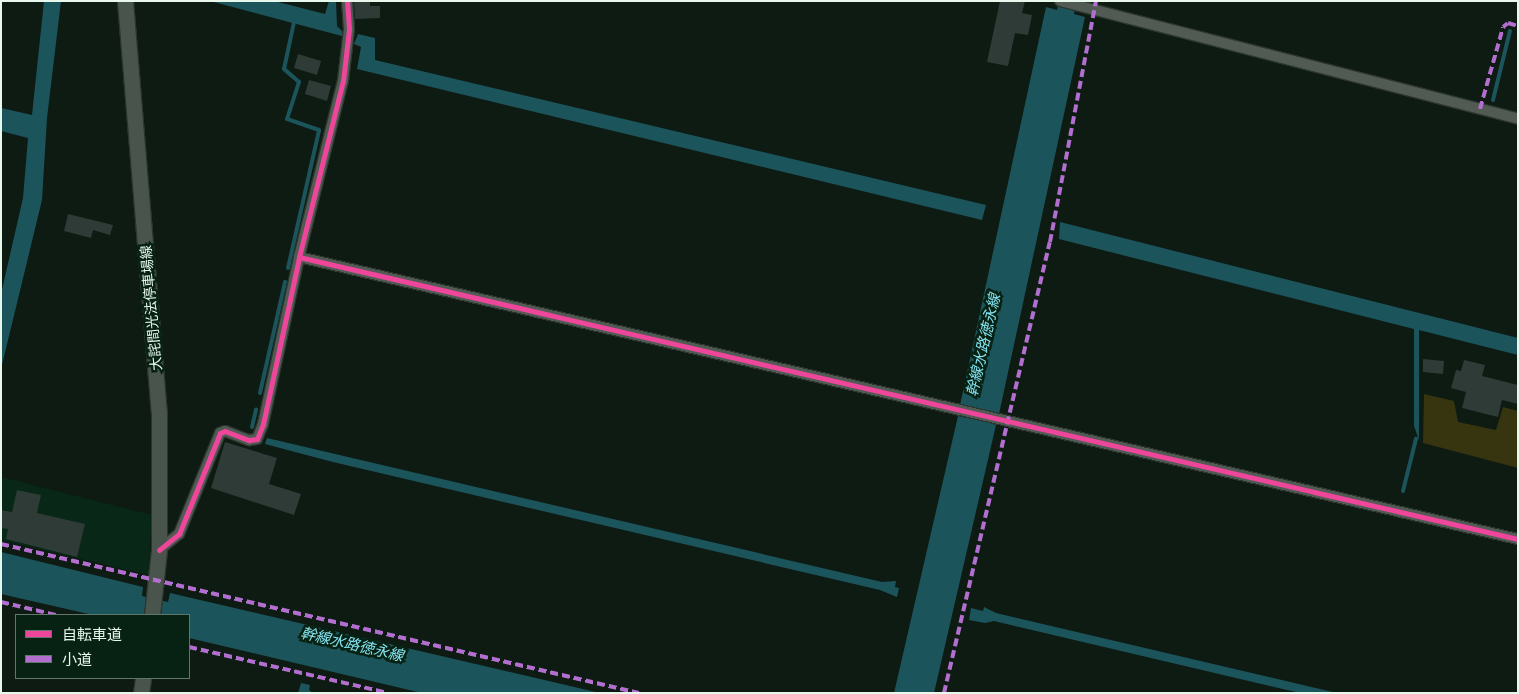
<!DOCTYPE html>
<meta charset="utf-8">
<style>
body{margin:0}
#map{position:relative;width:1519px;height:694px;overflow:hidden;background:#0d1b13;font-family:Lato,"Noto Sans JP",sans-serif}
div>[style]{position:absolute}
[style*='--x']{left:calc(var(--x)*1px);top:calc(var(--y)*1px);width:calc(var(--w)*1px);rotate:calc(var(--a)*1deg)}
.built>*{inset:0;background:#082716}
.green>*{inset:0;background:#373410}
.water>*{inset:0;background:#1c545c}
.stream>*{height:4px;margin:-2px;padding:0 2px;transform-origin:2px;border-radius:2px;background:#1c545c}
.building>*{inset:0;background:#2e3b36}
.roads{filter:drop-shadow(1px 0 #2c352f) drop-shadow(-1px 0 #2c352f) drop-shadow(0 1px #2c352f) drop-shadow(0 -1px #2c352f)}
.street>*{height:10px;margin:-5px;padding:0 5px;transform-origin:5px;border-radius:5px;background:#515b54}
.secondary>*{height:15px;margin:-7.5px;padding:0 7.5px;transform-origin:7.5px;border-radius:7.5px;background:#49554c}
.quiet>*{height:4px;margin-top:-2px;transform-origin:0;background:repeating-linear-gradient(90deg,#b36fd0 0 8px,transparent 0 12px)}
.cycleway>*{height:5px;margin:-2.5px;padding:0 2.5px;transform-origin:2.5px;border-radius:2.5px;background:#ed469a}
span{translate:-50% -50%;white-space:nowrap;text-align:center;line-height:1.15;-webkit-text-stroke:5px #072112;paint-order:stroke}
.street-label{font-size:14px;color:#e8f8ed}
.water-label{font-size:15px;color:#84e2f1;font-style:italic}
.frame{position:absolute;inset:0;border:2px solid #e8f8ed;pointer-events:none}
.legend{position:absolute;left:15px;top:614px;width:175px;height:65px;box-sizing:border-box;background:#072112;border:1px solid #61776a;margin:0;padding:6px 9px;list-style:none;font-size:15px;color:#e8f8ed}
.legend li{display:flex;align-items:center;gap:10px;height:25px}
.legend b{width:25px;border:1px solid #61776a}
</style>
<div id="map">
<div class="built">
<i style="clip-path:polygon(1px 477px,152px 515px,148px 575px,1px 540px)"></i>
</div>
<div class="green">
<i style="clip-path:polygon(1424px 394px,1454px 401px,1458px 422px,1496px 430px,1503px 407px,1518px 411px,1518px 468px,1423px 443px)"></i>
</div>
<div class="water">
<i style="clip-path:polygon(44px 1px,61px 1px,47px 118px,42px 200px,1px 369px,1px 294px,23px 198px,28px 138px,1px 131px,1px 108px,32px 115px)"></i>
<i style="clip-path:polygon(210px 1px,274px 1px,325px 14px,329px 1px,336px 1px,337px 26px,342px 31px,342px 36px)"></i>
<i style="clip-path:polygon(1059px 1px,1077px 1px,1074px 14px,1085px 17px,999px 414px,989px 412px,987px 422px,996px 425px,934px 693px,894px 693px,958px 416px,967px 418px,970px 408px,960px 405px,1046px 7px,1057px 10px)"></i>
<i style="clip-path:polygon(358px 34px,375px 38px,375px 60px,986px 205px,982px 220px,357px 69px,361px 47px,354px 44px)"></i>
<i style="clip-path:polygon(1060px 222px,1518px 338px,1518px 355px,1419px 330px,1419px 440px,1414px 426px,1414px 329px,1059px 239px)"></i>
<i style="clip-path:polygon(267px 438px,882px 582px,896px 581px,895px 587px,899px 588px,897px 597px,880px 590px,333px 462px,265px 444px)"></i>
<i style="clip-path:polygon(1px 552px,143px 587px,142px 596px,168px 602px,170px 593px,600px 693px,422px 693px,189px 638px,189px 615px,93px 615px,1px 594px)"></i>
<i style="clip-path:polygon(984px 607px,996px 613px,1337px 693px,1300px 693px,994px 621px,985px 623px,969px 620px,971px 608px,983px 611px)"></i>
<i style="clip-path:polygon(301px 683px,310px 685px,309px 690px,313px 693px,298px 693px)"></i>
</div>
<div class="stream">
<i style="--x:1493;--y:100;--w:71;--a:-76.2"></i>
<i style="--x:288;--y:268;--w:141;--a:-77.3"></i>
<i style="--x:319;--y:130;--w:34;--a:-161"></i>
<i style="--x:287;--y:119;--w:39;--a:-72"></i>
<i style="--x:299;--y:82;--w:20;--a:-139"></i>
<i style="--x:284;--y:69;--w:48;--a:-78"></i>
<i style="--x:260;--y:393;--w:114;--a:-77.3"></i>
<i style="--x:252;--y:427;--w:18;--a:-77"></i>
<i style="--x:1403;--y:491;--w:54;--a:-76"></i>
</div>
<div class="building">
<i style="clip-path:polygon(354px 1px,370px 1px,370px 6px,380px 6px,380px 18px,355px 19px)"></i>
<i style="clip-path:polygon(1000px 1px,1025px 1px,1022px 13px,1032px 15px,1028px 35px,1015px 33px,1008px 66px,987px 62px)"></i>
<i style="clip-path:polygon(298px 54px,321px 61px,317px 75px,294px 68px)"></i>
<i style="clip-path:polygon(309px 80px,331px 86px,327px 101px,305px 94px)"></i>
<i style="clip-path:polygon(68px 214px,113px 225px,110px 235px,93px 230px,91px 238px,64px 231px)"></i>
<i style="clip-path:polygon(1423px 359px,1444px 361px,1443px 374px,1423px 372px)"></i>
<i style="clip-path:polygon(1464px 360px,1485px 365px,1482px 376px,1518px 385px,1518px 404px,1502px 400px,1498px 417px,1462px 408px,1466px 392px,1451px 388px,1456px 370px,1461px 371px)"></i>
<i style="clip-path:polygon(225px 442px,277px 458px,269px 484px,301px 494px,294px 515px,211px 488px)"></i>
<i style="clip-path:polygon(17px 490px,41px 495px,37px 513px,85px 524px,77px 557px,6px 539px,8px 529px,1px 528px,1px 510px,12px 512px)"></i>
</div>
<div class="roads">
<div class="street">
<i style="--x:1060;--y:1;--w:473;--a:14.4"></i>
<i style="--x:299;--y:257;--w:1251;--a:13.03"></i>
<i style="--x:159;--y:550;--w:26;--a:-39"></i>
<i style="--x:179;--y:534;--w:109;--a:-67.9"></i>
<i style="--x:220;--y:433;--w:5;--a:-22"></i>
<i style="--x:225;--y:431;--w:26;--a:21"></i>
<i style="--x:249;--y:440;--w:8;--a:-7"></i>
<i style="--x:257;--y:439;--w:16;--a:-68"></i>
<i style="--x:263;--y:424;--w:171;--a:-77.8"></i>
<i style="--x:299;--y:257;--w:181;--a:-76"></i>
<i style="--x:343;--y:81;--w:52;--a:-83.4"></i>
<i style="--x:349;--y:29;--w:28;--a:-94"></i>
</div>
<div class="secondary">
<i style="--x:125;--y:1;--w:412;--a:85.3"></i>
<i style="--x:159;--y:412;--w:138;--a:90"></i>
<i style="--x:159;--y:550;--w:65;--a:96.1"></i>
<i style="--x:141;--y:693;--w:15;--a:-82"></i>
</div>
</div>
<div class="quiet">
<i style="--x:1480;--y:109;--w:85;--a:-74.3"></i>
<i style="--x:1503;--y:27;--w:6;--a:-39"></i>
<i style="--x:1508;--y:23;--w:10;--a:17"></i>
<i style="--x:1;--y:544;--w:655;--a:13.15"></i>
<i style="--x:1;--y:602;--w:57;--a:13.3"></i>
<i style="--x:189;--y:647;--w:204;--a:13"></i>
<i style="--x:944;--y:693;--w:463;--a:-76.8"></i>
<i style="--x:1050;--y:242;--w:245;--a:-79.2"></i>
</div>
<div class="cycleway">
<i style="--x:299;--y:257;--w:1251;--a:13.03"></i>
<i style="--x:159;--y:550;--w:26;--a:-39"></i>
<i style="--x:179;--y:534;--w:109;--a:-67.9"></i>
<i style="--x:220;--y:433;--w:5;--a:-22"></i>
<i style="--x:225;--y:431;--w:26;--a:21"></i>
<i style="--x:249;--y:440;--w:8;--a:-7"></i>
<i style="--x:257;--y:439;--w:16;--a:-68"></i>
<i style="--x:263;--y:424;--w:171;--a:-77.8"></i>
<i style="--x:299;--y:257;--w:181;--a:-76"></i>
<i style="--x:343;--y:81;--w:52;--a:-83.4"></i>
<i style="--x:349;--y:29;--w:28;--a:-94"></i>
</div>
<div class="street-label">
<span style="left:151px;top:308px;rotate:-95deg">大詫間光法停車場線</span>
</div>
<div class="water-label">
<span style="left:983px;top:345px;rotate:-77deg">幹線水路徳永線</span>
<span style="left:352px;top:644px;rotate:13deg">幹線水路徳永線</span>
</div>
<div class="frame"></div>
<ul class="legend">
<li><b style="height:6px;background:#ed469a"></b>自転車道</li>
<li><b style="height:6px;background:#b36fd0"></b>小道</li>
</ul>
</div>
